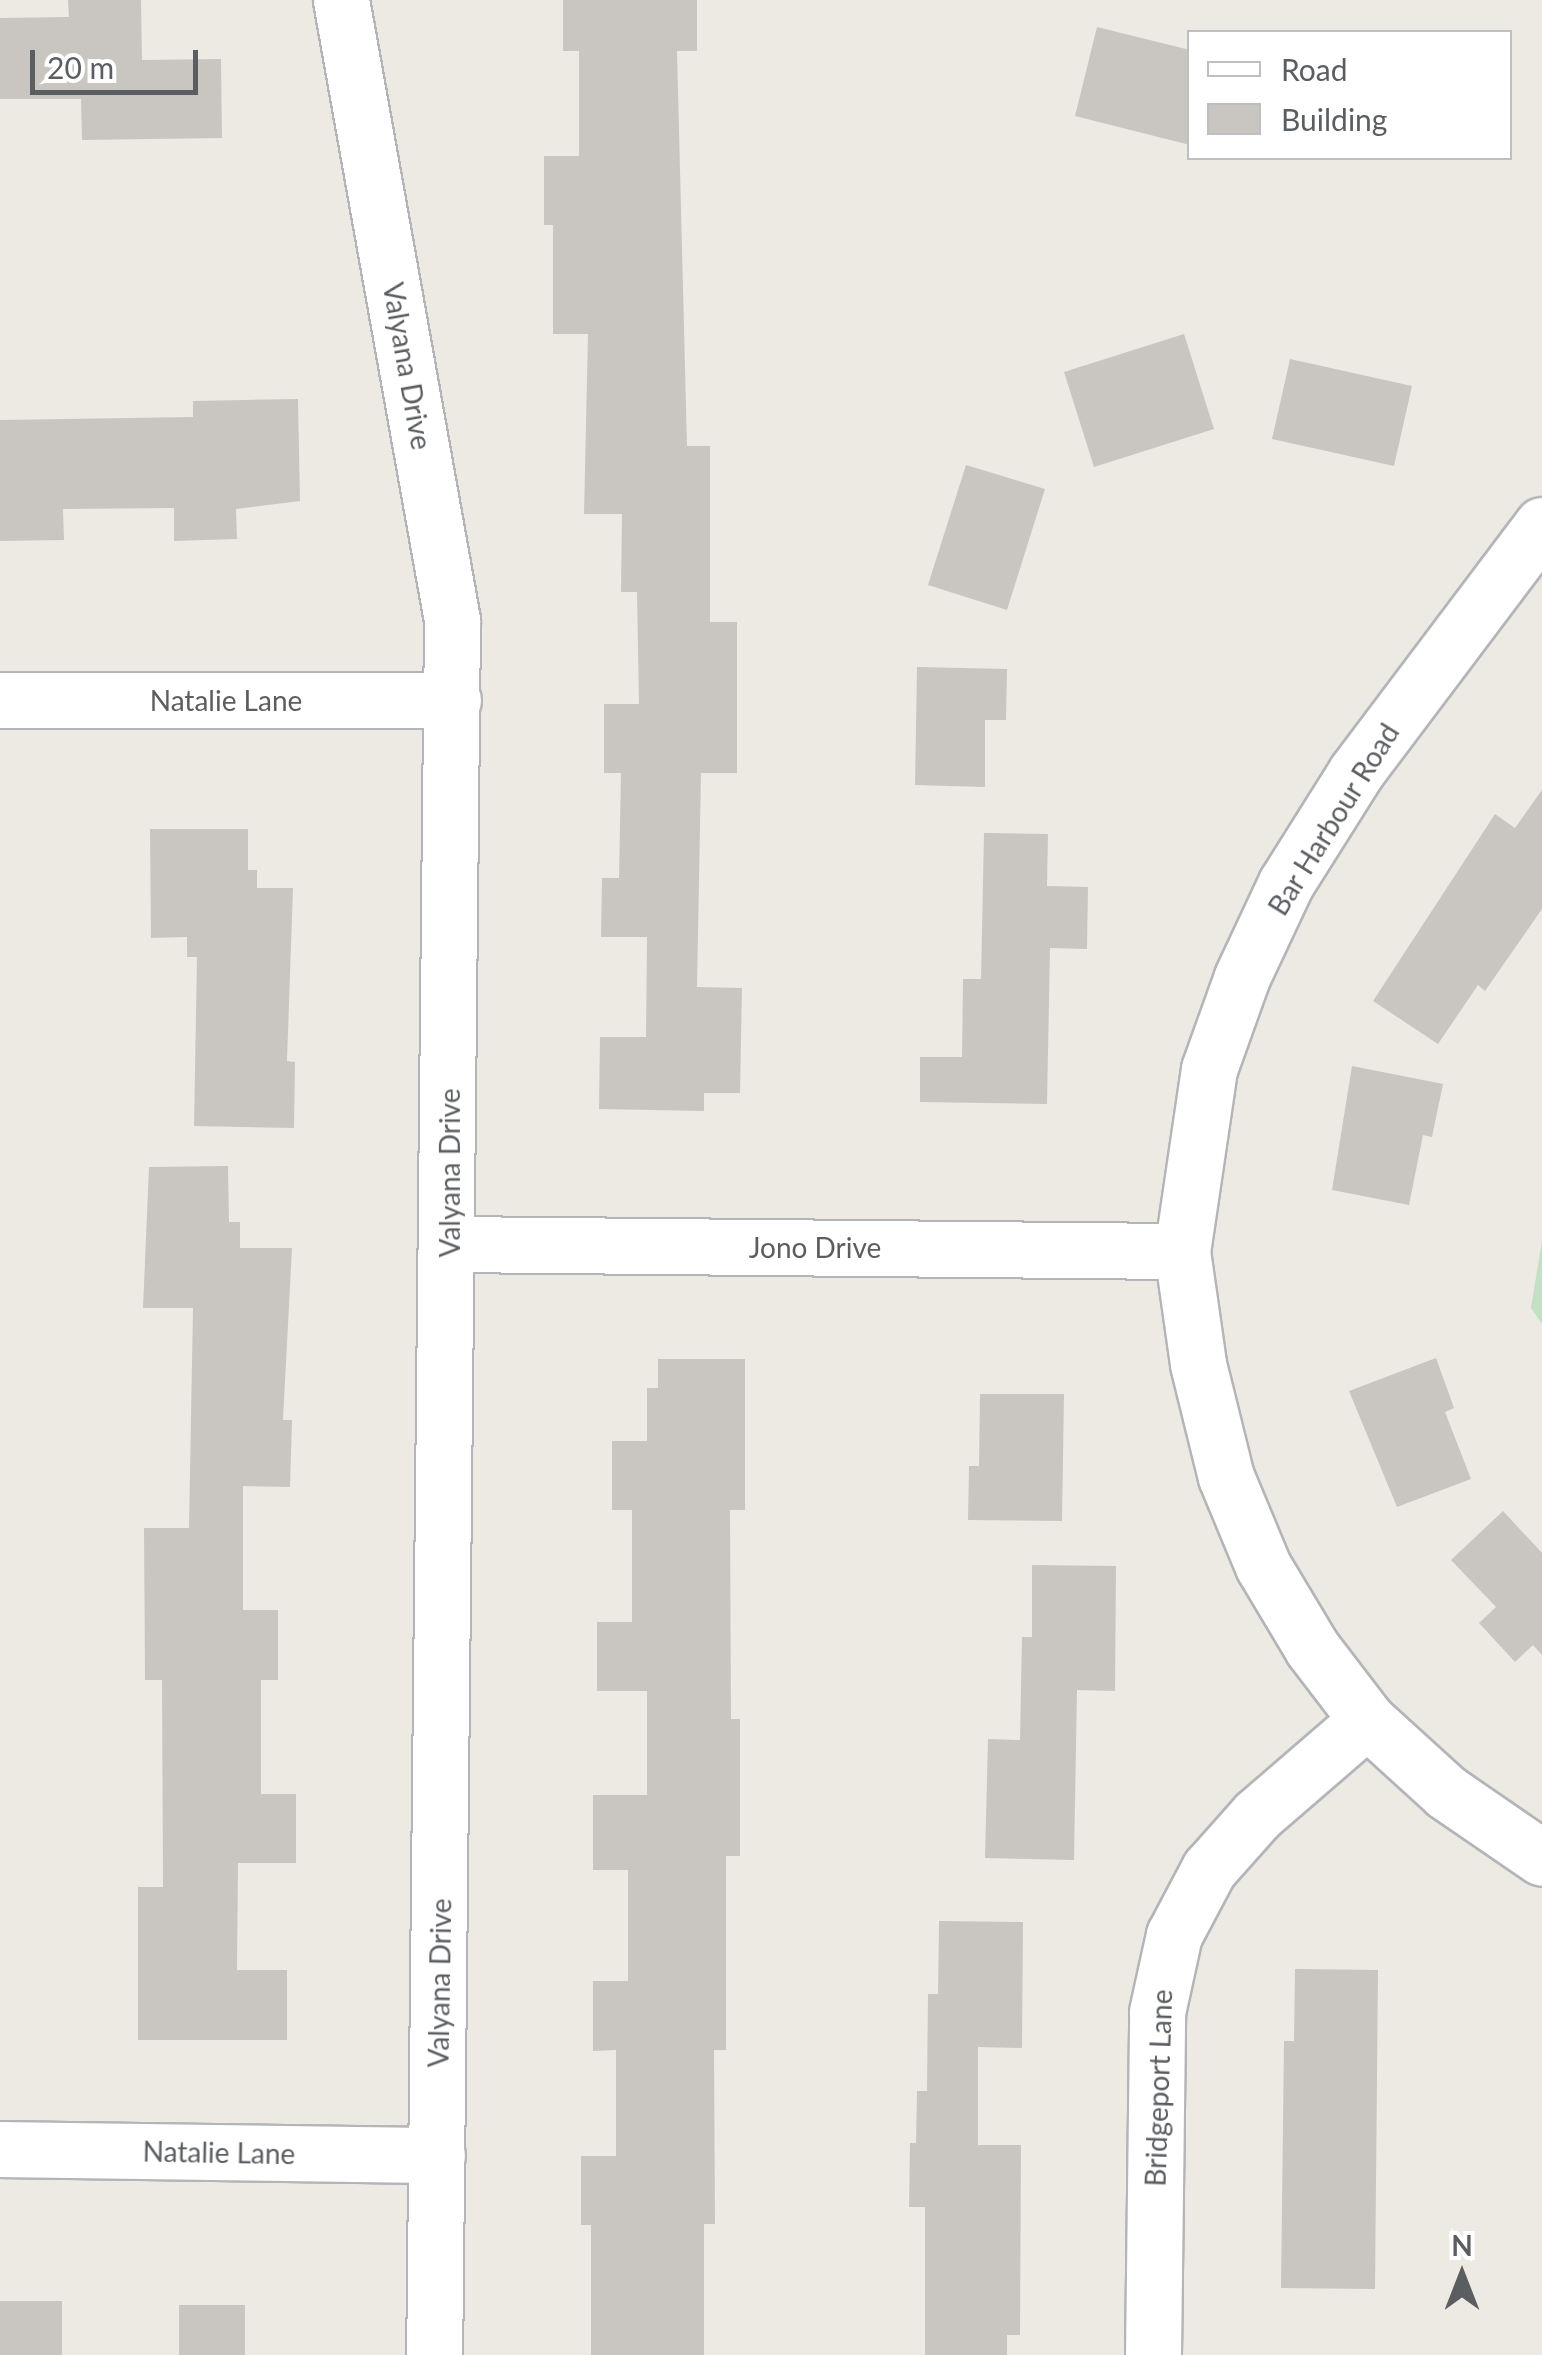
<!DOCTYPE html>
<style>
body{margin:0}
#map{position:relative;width:1542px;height:2355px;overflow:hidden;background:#eceae3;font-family:Lato,sans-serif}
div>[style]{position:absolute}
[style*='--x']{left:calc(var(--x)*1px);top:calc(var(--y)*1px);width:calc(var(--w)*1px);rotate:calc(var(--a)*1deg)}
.green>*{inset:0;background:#c2e0c2}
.building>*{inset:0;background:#c9c6c1}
.roads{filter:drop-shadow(2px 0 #b3b5b8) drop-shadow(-2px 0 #b3b5b8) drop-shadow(0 2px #b3b5b8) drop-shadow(0 -2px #b3b5b8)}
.minor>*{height:55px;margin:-27.5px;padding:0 27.5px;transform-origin:27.5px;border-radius:27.5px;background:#fff}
span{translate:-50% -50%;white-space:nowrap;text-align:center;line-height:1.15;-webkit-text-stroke:8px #fff;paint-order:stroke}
.street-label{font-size:28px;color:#5b5e61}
.legend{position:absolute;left:1187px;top:30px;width:325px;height:130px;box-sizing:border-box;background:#fff;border:2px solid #bdbfc0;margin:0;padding:12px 18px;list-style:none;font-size:30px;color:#5b5e61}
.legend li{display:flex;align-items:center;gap:20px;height:50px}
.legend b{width:50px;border:2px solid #bdbfc0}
.north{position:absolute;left:1412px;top:2225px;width:100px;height:100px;-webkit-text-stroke:8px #fff;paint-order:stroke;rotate:0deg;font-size:28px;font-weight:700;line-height:40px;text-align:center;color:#5b5e61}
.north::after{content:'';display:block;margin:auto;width:35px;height:45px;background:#5b5e61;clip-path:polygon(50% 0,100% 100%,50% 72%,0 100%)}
.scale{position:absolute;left:30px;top:50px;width:168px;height:45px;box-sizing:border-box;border:5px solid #5b5e61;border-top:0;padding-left:12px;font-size:30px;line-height:35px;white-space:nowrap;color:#5b5e61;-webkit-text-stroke:8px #fff;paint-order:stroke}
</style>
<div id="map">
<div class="green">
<i style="clip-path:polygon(1542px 1241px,1542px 1324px,1531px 1308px)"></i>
</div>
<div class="building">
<i style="clip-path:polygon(68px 0,141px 0,142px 60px,221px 59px,222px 138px,82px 140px,81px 99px,0 99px,0 18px,69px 17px)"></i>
<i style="clip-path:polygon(563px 0,697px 0,697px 51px,677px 51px,687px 446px,710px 446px,710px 622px,737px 622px,737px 773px,701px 773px,697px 987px,742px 988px,740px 1093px,704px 1093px,704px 1111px,599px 1109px,600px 1037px,646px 1037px,647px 937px,601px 937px,602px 878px,619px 878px,621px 773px,604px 773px,604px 704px,639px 704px,637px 592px,621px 592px,622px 514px,584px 514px,588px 334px,553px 334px,553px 225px,544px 225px,544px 156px,579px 156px,579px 51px,563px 51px)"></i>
<i style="clip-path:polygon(1097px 27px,1190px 50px,1190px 145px,1075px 116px)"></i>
<i style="clip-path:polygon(1184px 334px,1214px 429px,1094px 467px,1064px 372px)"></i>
<i style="clip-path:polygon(1290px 359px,1412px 386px,1394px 466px,1272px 439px)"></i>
<i style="clip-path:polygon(298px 399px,300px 501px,236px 509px,237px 539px,174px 541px,174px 508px,63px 509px,64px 540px,0 541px,0 420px,193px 417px,193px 401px)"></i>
<i style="clip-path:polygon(966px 465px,1045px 489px,1007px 610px,928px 585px)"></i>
<i style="clip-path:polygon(917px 667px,1007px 669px,1006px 720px,985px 720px,985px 787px,915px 785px)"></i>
<i style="clip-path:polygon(1542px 790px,1542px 909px,1485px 991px,1478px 985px,1438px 1044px,1373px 1001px,1495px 814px,1515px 828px)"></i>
<i style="clip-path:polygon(150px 829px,248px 829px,248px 870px,257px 870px,257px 888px,293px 888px,287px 1061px,295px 1062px,294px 1128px,194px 1126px,197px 957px,187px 957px,187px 937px,151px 938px)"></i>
<i style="clip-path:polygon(984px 833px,1048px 834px,1047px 886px,1088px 887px,1087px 949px,1050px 948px,1047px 1104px,920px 1102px,920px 1057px,962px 1057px,963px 979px,981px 979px)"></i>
<i style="clip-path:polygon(1352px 1066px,1443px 1084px,1432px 1137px,1423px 1135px,1409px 1205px,1332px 1190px)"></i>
<i style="clip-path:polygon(228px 1166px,229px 1222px,240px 1222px,240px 1248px,292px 1248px,283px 1420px,292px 1420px,290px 1487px,243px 1486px,243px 1610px,278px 1610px,278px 1680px,261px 1680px,261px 1794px,296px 1794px,296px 1863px,238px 1863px,237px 1970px,287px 1970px,287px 2040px,138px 2040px,138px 1887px,163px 1887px,162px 1680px,145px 1680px,144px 1528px,189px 1528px,193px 1308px,143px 1308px,149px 1167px)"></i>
<i style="clip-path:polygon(1436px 1358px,1454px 1408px,1445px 1412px,1471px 1479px,1397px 1507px,1349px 1391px)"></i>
<i style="clip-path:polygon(658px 1359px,745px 1359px,745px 1510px,730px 1510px,731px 1719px,740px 1719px,740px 1856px,726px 1856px,726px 2050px,714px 2050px,715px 2224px,704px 2224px,704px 2355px,591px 2355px,591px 2225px,581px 2225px,581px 2156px,616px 2156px,616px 2050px,593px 2051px,593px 1981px,628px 1981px,628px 1870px,593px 1870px,593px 1795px,647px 1795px,647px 1691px,597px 1691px,597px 1622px,632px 1622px,632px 1510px,612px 1510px,612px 1441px,647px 1441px,647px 1388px,658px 1388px)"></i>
<i style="clip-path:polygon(980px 1394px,1064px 1394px,1062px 1521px,968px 1520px,969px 1466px,979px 1466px)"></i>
<i style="clip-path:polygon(1503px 1511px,1542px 1553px,1542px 1655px,1533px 1645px,1515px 1662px,1479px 1623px,1496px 1607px,1451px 1560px)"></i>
<i style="clip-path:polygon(1032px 1565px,1116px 1566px,1115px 1691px,1077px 1690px,1074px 1860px,985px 1858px,988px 1739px,1020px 1740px,1022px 1637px,1032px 1637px)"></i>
<i style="clip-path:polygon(939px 1921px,1023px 1922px,1022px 2048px,978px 2047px,978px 2145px,1021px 2145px,1020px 2335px,1007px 2335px,1007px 2355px,925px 2355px,925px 2207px,909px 2207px,910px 2143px,916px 2143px,917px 2091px,927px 2091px,928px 1994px,938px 1994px)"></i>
<i style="clip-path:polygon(1295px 1969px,1378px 1970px,1375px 2289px,1281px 2288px,1284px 2041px,1294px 2041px)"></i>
<i style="clip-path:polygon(0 2301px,62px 2301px,62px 2355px,0 2355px)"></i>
<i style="clip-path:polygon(179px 2305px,245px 2305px,245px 2355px,179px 2355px)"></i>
</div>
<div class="roads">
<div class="minor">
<i style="--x:341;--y:0;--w:630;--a:79.85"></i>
<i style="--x:452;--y:620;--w:1735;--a:90.59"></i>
<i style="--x:1542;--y:525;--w:309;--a:127"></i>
<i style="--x:1356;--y:772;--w:131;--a:122.2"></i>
<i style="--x:1286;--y:883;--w:104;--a:115.1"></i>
<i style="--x:1242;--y:977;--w:98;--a:109.7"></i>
<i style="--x:1209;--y:1069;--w:184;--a:98.4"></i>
<i style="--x:1182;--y:1251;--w:114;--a:81.9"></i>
<i style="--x:1198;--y:1364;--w:116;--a:76.1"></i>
<i style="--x:1226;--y:1477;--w:96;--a:67.4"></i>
<i style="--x:1263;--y:1566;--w:96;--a:59.1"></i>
<i style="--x:1312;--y:1648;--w:91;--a:52.6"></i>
<i style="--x:1367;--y:1720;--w:107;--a:42.3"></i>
<i style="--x:1446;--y:1792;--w:116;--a:34.5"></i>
<i style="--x:0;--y:700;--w:453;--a:0"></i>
<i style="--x:448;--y:1244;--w:734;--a:0.55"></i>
<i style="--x:0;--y:2149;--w:437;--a:0.8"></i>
<i style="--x:1153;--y:2355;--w:343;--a:-89.3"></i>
<i style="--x:1157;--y:2012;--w:79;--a:-77.6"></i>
<i style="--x:1174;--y:1935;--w:75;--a:-62.1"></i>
<i style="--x:1209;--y:1869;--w:72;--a:-48.4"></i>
<i style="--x:1257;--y:1815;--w:145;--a:-40.8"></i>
</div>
</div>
<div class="street-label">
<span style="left:408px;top:366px;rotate:80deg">Valyana Drive</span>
<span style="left:226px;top:700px">Natalie Lane</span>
<span style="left:1333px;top:819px;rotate:-58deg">Bar Harbour Road</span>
<span style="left:449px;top:1173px;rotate:-90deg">Valyana Drive</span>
<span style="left:815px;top:1247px">Jono Drive</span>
<span style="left:439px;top:1983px;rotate:-89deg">Valyana Drive</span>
<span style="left:1158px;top:2088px;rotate:-88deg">Bridgeport Lane</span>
<span style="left:219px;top:2152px;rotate:1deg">Natalie Lane</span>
</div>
<ul class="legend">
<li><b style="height:12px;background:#fff"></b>Road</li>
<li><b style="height:28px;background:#c9c6c1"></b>Building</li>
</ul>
<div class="north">N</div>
<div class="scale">20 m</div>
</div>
